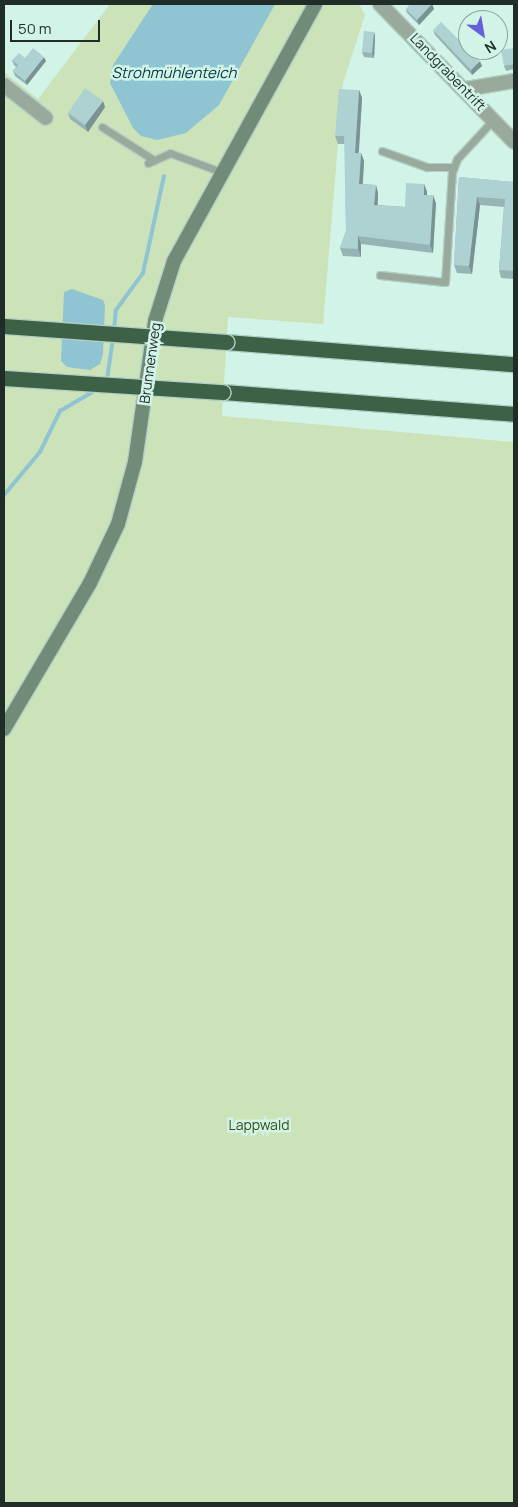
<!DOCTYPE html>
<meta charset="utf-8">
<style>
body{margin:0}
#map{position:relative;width:518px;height:1507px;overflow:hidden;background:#d2f3e8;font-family:Manrope,sans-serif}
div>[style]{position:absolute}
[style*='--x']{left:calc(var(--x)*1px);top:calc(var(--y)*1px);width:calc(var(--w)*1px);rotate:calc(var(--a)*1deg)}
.green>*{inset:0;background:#cce2b9}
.water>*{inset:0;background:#8fc4d3}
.stream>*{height:4px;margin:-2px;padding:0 2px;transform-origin:2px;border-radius:2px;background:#8fc4d3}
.roads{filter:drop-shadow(1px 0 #b2cfc5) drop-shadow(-1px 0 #b2cfc5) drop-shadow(0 1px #b2cfc5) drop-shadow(0 -1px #b2cfc5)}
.service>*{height:7px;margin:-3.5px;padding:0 3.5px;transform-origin:3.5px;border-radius:3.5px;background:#99aa9d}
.minor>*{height:14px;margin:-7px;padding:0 7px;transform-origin:7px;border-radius:7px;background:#99aa9d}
.secondary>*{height:14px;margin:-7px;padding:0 7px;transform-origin:7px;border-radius:7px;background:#728b78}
.motorway>*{height:15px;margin:-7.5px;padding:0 7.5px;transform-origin:7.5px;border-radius:7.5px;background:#3d6147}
.bridges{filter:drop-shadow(1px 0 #b2cfc5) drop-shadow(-1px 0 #b2cfc5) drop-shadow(0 1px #b2cfc5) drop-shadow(0 -1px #b2cfc5)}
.motorway-bridge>*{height:15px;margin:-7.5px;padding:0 7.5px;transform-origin:7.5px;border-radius:7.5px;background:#3d6147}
.wall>*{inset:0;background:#96b4b4}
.shaded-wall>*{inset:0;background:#7a9292}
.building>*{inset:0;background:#aed1d1}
span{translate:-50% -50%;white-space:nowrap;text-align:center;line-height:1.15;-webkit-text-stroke:5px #d2f3e8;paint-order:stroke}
.street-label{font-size:14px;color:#1f2c28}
.park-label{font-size:14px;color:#344e15}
.water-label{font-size:15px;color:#023641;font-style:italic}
.frame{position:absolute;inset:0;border:5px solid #1f2c28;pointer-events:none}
.north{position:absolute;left:458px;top:10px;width:50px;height:50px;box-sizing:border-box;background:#d2f3e8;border:1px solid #8aa39b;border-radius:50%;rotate:148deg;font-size:14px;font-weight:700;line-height:20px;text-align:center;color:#1f2c28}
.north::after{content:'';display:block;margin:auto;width:18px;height:22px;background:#6660d9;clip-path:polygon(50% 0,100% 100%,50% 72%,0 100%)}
.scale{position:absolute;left:10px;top:20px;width:90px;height:22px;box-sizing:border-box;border:2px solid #1f2c28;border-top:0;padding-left:6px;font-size:15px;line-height:18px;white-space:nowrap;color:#1f2c28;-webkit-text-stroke:4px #d2f3e8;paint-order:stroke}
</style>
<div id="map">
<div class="green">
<i style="clip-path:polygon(110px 4px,359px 4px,365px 15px,343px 83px,323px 324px,228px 317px,222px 416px,514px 442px,514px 1503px,4px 1503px,4px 72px,38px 99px)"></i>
</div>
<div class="water">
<i style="clip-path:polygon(153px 4px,275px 4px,219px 105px,186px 133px,157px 140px,141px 136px,133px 128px,110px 83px,113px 65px)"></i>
<i style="clip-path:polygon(72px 289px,103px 300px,105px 305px,103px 354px,100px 364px,90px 370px,67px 367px,61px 361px,64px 292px)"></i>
</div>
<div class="stream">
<i style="--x:114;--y:331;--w:21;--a:-85"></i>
<i style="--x:116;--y:310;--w:46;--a:-53.9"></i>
<i style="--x:143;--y:273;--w:99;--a:-77.8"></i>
<i style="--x:107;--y:380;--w:42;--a:-81.9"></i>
<i style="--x:4;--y:495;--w:56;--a:-50.1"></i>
<i style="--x:40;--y:452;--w:46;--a:-64"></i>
<i style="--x:60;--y:411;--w:42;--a:-30.3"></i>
</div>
<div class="roads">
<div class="service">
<i style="--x:102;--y:127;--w:62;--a:32.4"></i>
<i style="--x:382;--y:151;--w:48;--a:19.6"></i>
<i style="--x:427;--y:167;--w:27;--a:0"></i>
<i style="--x:148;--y:163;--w:24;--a:-24"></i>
<i style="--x:170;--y:153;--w:54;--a:20.4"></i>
<i style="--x:380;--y:275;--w:65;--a:6.1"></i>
<i style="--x:445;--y:282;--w:110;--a:-86.4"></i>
<i style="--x:452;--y:172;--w:14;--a:-69"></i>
<i style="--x:457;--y:159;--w:53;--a:-47.3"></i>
</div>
<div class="minor">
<i style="--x:380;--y:4;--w:192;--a:45.8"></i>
<i style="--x:4;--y:85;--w:53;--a:38.2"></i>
<i style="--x:466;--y:89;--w:49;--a:-9.5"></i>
</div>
<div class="secondary">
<i style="--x:4;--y:729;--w:169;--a:-59.5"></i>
<i style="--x:90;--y:583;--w:65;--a:-64.6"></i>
<i style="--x:118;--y:524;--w:64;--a:-74.7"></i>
<i style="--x:135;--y:462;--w:142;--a:-81.9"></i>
<i style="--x:155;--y:321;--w:63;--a:-72.4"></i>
<i style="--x:174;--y:261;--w:293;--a:-61.2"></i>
</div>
<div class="motorway">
<i style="--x:226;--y:342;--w:289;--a:4.4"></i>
<i style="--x:223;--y:392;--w:292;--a:4.3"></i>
</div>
</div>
<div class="bridges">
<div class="motorway-bridge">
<i style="--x:4;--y:326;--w:223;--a:4.1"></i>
<i style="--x:4;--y:378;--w:219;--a:3.7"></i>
</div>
</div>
<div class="wall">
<i style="clip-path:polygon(432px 4px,434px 9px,419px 25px,407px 13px,406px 9px)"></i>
<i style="clip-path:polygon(433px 30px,482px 66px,472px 75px,435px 35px)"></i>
<i style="clip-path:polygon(374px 32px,375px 36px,374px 58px,364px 57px,362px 52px)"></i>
<i style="clip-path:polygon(514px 48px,514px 69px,506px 71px,504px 66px)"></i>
<i style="clip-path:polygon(25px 58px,46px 61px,27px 85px,15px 76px,13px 71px,16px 67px,14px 65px,12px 60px)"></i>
<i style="clip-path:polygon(359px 90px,362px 98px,359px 153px,361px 153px,364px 161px,363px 184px,376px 185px,378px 193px,378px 205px,405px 207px,424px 184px,427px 192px,427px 195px,436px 203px,433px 253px,361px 244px,361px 257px,343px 256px,340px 248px,346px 231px,345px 144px,338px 144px,335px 136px)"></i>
<i style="clip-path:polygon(105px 107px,88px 132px,70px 119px,68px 113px)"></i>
<i style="clip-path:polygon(459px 177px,514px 182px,514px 279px,501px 278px,499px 270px,504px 207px,480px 205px,472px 274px,457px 273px,454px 265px)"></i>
</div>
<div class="shaded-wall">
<i style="clip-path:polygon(432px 4px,434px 9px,419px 25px,417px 20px)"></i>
<i style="clip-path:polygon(374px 32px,375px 36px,374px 58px,372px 53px)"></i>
<i style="clip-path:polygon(44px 57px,46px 61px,27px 85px,25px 81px)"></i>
<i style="clip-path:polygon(480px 61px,482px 66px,472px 75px,471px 70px)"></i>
<i style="clip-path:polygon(359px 90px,362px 98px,358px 160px,355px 153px)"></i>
<i style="clip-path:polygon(103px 101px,105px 107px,88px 132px,85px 125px)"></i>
<i style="clip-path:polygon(361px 153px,364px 161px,362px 192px,359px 184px)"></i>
<i style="clip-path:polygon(424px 184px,427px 192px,427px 203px,424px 195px)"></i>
<i style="clip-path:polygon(376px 185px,378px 193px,377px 213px,374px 205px)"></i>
<i style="clip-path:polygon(433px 195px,436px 203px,433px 253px,430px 245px)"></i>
<i style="clip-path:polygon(477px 197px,480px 205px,472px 274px,469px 266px)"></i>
<i style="clip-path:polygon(358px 236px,361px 244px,361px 257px,358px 249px)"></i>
</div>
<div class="building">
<i style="clip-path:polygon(410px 4px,432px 4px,417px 20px,406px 9px)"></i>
<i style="clip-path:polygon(441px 22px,468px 49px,468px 50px,469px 50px,480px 61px,471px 70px,433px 30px)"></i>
<i style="clip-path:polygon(364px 31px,374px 32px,372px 53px,362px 52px)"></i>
<i style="clip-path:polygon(33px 48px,44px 57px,25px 81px,13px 71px,18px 65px,12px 60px,19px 53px,25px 58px)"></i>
<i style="clip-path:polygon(514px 48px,514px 64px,504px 66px,501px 50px)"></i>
<i style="clip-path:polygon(85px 88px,103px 101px,85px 125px,68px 113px)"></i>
<i style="clip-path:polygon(339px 89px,359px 90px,355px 153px,361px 153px,359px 184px,376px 185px,374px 205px,405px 207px,406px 183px,424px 184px,424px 195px,433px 195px,430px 245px,358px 236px,358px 249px,340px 248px,346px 231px,344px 136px,335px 136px)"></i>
<i style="clip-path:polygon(459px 177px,514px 182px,514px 271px,499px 270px,505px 199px,477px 197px,469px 266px,454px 265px)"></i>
</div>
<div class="street-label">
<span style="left:448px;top:72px;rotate:46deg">Landgrabentrift</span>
<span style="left:150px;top:363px;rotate:-82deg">Brunnenweg</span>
</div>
<div class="park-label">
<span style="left:259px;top:1125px">Lappwald</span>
</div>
<div class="water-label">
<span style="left:174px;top:73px">Strohmühlenteich</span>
</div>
<div class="frame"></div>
<div class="north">N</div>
<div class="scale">50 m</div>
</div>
